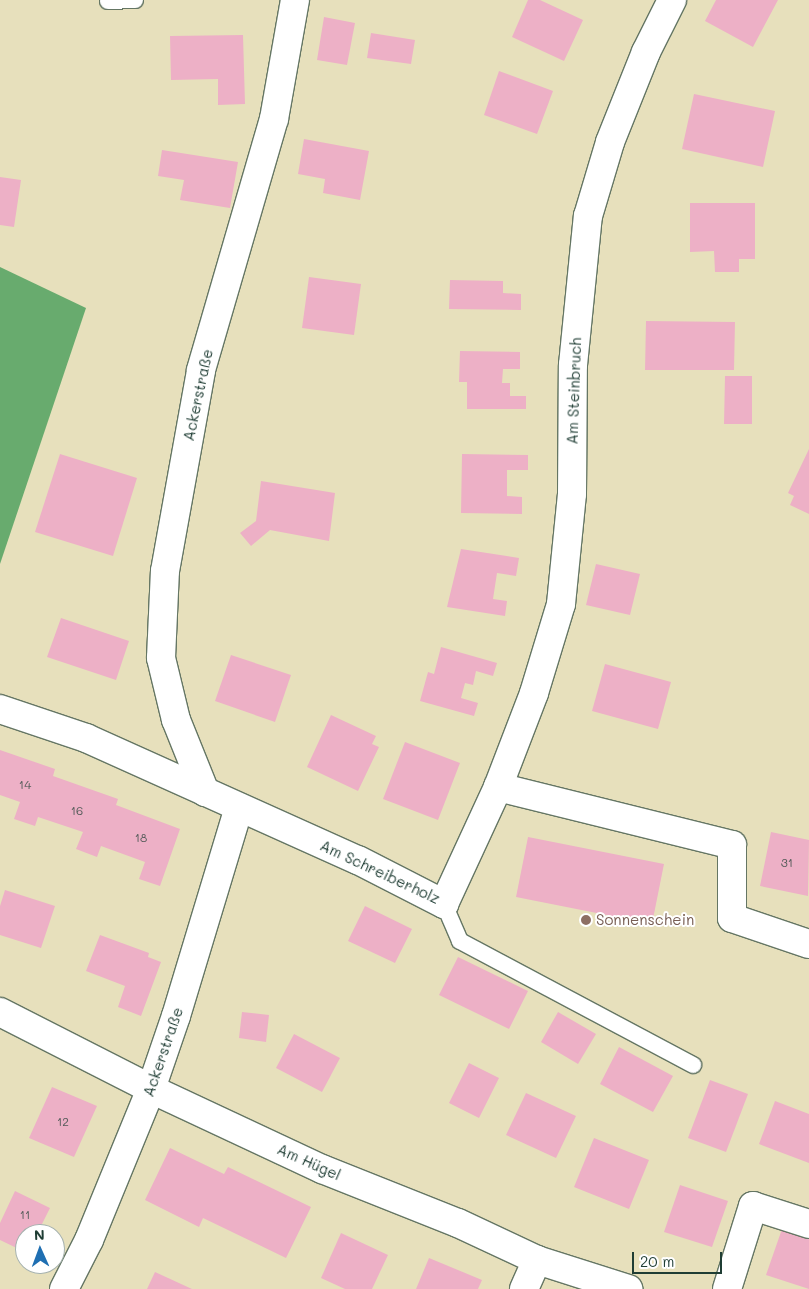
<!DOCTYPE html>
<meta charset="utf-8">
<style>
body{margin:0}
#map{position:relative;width:809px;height:1289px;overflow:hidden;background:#e7e0bc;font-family:Mali,sans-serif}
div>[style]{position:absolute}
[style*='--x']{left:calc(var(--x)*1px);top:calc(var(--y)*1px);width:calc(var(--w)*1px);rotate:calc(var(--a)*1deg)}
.forest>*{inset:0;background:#68ab6e}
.building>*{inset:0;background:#edb0c6}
.roads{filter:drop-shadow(1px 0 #657664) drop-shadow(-1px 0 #657664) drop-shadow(0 1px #657664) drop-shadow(0 -1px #657664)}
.service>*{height:16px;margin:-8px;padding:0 8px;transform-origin:8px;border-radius:8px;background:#fff}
.minor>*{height:28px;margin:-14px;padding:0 14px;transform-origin:14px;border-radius:14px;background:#fff}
.dots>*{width:14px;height:14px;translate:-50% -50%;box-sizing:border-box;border:2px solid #fff;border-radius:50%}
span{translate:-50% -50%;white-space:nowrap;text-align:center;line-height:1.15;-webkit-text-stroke:4px #fff;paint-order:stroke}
.number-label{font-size:12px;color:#525a58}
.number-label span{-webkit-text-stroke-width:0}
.street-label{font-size:15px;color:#1f3d34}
.education-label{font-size:15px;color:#785e54}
.left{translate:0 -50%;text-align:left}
.north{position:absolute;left:15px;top:1224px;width:50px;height:50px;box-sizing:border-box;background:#fff;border:1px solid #a5b1ae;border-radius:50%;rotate:358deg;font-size:14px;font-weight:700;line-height:20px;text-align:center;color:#1f3d34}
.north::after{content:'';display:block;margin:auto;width:18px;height:22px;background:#1f6fb2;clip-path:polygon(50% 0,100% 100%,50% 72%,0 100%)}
.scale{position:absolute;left:632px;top:1252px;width:90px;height:22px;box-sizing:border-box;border:2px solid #1f3d34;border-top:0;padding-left:6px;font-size:15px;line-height:18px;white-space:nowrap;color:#1f3d34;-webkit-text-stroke:4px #fff;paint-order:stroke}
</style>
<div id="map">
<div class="forest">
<i style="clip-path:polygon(0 267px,86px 308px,0 564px)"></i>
</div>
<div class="building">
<i style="clip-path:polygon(528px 0,540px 0,583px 20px,564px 61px,512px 37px)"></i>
<i style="clip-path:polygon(716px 0,778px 0,753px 47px,705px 21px)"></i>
<i style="clip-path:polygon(324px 17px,355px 23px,347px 65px,317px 60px)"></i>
<i style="clip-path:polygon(371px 33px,415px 40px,411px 64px,367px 58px)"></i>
<i style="clip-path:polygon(243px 35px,245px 104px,218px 105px,218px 79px,171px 80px,170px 36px)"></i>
<i style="clip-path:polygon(499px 71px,553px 91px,537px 134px,484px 115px)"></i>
<i style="clip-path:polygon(694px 94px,775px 111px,763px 167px,682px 149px)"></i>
<i style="clip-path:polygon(304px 139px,369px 151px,360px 200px,323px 193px,325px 179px,298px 174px)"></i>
<i style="clip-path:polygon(162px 150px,238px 162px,230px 208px,180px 200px,184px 180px,158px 176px)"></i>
<i style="clip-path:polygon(0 177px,21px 180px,14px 227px,0 225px)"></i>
<i style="clip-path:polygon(690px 203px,755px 203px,755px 259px,739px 259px,739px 272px,715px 272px,714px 251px,690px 252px)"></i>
<i style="clip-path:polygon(309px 277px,361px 284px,354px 335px,302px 328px)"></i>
<i style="clip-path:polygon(450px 280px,503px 281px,503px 293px,521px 294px,521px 310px,449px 309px)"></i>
<i style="clip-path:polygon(646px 321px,735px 322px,734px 370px,645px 370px)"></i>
<i style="clip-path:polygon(460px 351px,520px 352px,520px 369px,503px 369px,502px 383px,510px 383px,510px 396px,526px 396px,526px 409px,467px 409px,467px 382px,459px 382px)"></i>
<i style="clip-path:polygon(725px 376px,752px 376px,752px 424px,724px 424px)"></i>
<i style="clip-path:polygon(809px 449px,809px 514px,790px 505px,794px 496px,788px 493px)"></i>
<i style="clip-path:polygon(60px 454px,137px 478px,113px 556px,35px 532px)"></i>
<i style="clip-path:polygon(462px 454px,528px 455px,528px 470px,507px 470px,507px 496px,522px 497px,522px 514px,461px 513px)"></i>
<i style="clip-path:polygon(261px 481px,335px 493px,329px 541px,270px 530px,251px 546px,240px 533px,256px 521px)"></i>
<i style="clip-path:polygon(461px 549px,519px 558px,516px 576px,497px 573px,493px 599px,507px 601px,505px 616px,447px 607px)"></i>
<i style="clip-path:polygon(596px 564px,640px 574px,630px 615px,586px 605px)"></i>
<i style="clip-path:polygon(61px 618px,129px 641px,116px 680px,47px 657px)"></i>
<i style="clip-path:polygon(441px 647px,497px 663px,493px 676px,476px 671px,473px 685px,465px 683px,461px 698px,478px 703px,474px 716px,420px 701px,428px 672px,434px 674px)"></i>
<i style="clip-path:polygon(231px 655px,291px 675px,275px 722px,215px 701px)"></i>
<i style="clip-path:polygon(605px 664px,671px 682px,658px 729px,592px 711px)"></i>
<i style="clip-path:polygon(331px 715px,376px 736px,372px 744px,379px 747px,358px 791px,307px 767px)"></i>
<i style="clip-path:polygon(405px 742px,460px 763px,438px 820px,383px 799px)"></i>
<i style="clip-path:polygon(0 750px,55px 769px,53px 776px,118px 799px,116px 805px,180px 829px,160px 886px,139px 879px,145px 862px,101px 846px,97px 857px,76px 849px,83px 832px,38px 817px,35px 826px,14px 819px,20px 802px,0 795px)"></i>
<i style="clip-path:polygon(771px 832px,809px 840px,808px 896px,760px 886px)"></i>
<i style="clip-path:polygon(528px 837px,664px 864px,652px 924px,516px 897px)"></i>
<i style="clip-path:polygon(5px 890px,55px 906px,41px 948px,0 935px,0 906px)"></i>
<i style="clip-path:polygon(365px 906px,412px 929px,395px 963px,348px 941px)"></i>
<i style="clip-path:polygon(100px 935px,149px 953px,148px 957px,161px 962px,141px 1016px,118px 1007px,125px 986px,86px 971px)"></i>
<i style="clip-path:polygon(458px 957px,528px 991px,509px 1029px,439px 995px)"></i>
<i style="clip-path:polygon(242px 1012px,269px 1015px,266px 1042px,239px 1038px)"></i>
<i style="clip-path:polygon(558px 1012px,596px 1034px,578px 1064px,541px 1042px)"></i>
<i style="clip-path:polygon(294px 1034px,340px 1058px,322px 1092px,276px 1068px)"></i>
<i style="clip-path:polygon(619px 1047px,673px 1076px,653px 1112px,600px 1084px)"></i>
<i style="clip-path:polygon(469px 1063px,499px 1078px,479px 1118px,449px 1103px)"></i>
<i style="clip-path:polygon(710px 1080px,748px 1094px,726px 1152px,688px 1138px)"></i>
<i style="clip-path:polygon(52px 1087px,97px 1106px,74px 1157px,29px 1138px)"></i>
<i style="clip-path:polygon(526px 1093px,576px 1116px,556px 1158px,506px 1135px)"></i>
<i style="clip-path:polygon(775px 1101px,809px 1114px,809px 1163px,759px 1144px)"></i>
<i style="clip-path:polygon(594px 1138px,649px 1160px,629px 1209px,574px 1187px)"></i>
<i style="clip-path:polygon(170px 1148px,224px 1174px,228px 1167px,311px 1207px,286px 1258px,203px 1218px,199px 1227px,145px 1200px)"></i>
<i style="clip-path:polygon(680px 1185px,728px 1201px,712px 1247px,664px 1232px)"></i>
<i style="clip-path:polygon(15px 1191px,50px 1208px,37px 1234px,25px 1234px,25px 1252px,0 1240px,0 1223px)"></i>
<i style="clip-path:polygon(782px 1229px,809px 1238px,809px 1289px,766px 1275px)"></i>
<i style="clip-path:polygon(341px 1233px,388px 1255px,372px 1289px,345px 1289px,321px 1278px)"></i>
<i style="clip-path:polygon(429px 1258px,482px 1280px,478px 1289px,416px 1289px)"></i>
<i style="clip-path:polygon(155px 1272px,192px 1289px,147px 1289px)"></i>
</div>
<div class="roads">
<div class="service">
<i style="--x:108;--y:1;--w:27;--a:-2"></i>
<i style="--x:444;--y:904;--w:40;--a:66.6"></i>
<i style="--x:460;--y:941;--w:264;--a:28"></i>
</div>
<div class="minor">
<i style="--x:0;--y:709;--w:91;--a:18.6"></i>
<i style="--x:86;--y:738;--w:298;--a:24.2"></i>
<i style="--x:358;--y:860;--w:97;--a:27.1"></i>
<i style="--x:444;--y:904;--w:129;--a:-65.2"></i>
<i style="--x:498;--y:787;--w:101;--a:-69"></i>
<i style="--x:534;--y:693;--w:93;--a:-73.1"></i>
<i style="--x:561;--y:604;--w:111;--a:-84.3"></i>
<i style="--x:572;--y:494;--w:129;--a:-89.6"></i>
<i style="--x:573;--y:365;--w:150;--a:-84.3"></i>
<i style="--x:588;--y:216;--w:77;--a:-73.4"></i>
<i style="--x:610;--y:142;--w:97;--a:-68.2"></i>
<i style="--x:646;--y:52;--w:58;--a:-63.4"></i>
<i style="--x:498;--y:787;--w:241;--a:13.9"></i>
<i style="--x:732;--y:845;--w:73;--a:90"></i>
<i style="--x:732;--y:918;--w:81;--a:18.7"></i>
<i style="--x:205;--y:792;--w:78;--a:-111.9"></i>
<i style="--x:176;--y:720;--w:64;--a:-103.6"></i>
<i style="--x:161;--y:658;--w:87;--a:-87.4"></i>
<i style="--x:165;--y:571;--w:204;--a:-79.8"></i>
<i style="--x:201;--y:370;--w:261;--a:-73.8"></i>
<i style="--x:274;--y:119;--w:121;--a:-80"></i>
<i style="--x:0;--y:1012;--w:169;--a:27"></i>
<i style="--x:151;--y:1089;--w:189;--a:25.1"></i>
<i style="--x:322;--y:1169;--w:146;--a:21.7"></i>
<i style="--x:458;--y:1223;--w:87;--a:25.1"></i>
<i style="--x:537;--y:1260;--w:96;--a:17.7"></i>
<i style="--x:64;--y:1289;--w:55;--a:-63"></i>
<i style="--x:89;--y:1240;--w:163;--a:-67.7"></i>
<i style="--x:151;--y:1089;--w:77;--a:-71.1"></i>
<i style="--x:176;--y:1016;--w:218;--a:-73.2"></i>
<i style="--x:524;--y:1289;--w:32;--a:-66"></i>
<i style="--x:727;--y:1289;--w:87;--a:-72.6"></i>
<i style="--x:753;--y:1206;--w:59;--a:17.8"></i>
</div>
</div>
<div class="dots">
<i style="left:586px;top:920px;background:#8d6e63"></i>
</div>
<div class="number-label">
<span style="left:25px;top:785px">14</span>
<span style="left:77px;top:811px">16</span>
<span style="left:141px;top:838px">18</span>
<span style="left:787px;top:863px">31</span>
<span style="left:63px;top:1122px">12</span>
<span style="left:25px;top:1215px">11</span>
</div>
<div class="street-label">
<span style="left:574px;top:391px;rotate:-88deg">Am Steinbruch</span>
<span style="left:198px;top:395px;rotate:-78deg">Ackerstraße</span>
<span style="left:380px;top:872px;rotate:25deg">Am Schreiberholz</span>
<span style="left:163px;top:1052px;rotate:-71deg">Ackerstraße</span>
<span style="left:309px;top:1162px;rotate:24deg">Am Hügel</span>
</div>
<div class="education-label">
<span class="left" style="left:596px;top:920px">Sonnenschein</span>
</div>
<div class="north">N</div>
<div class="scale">20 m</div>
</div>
